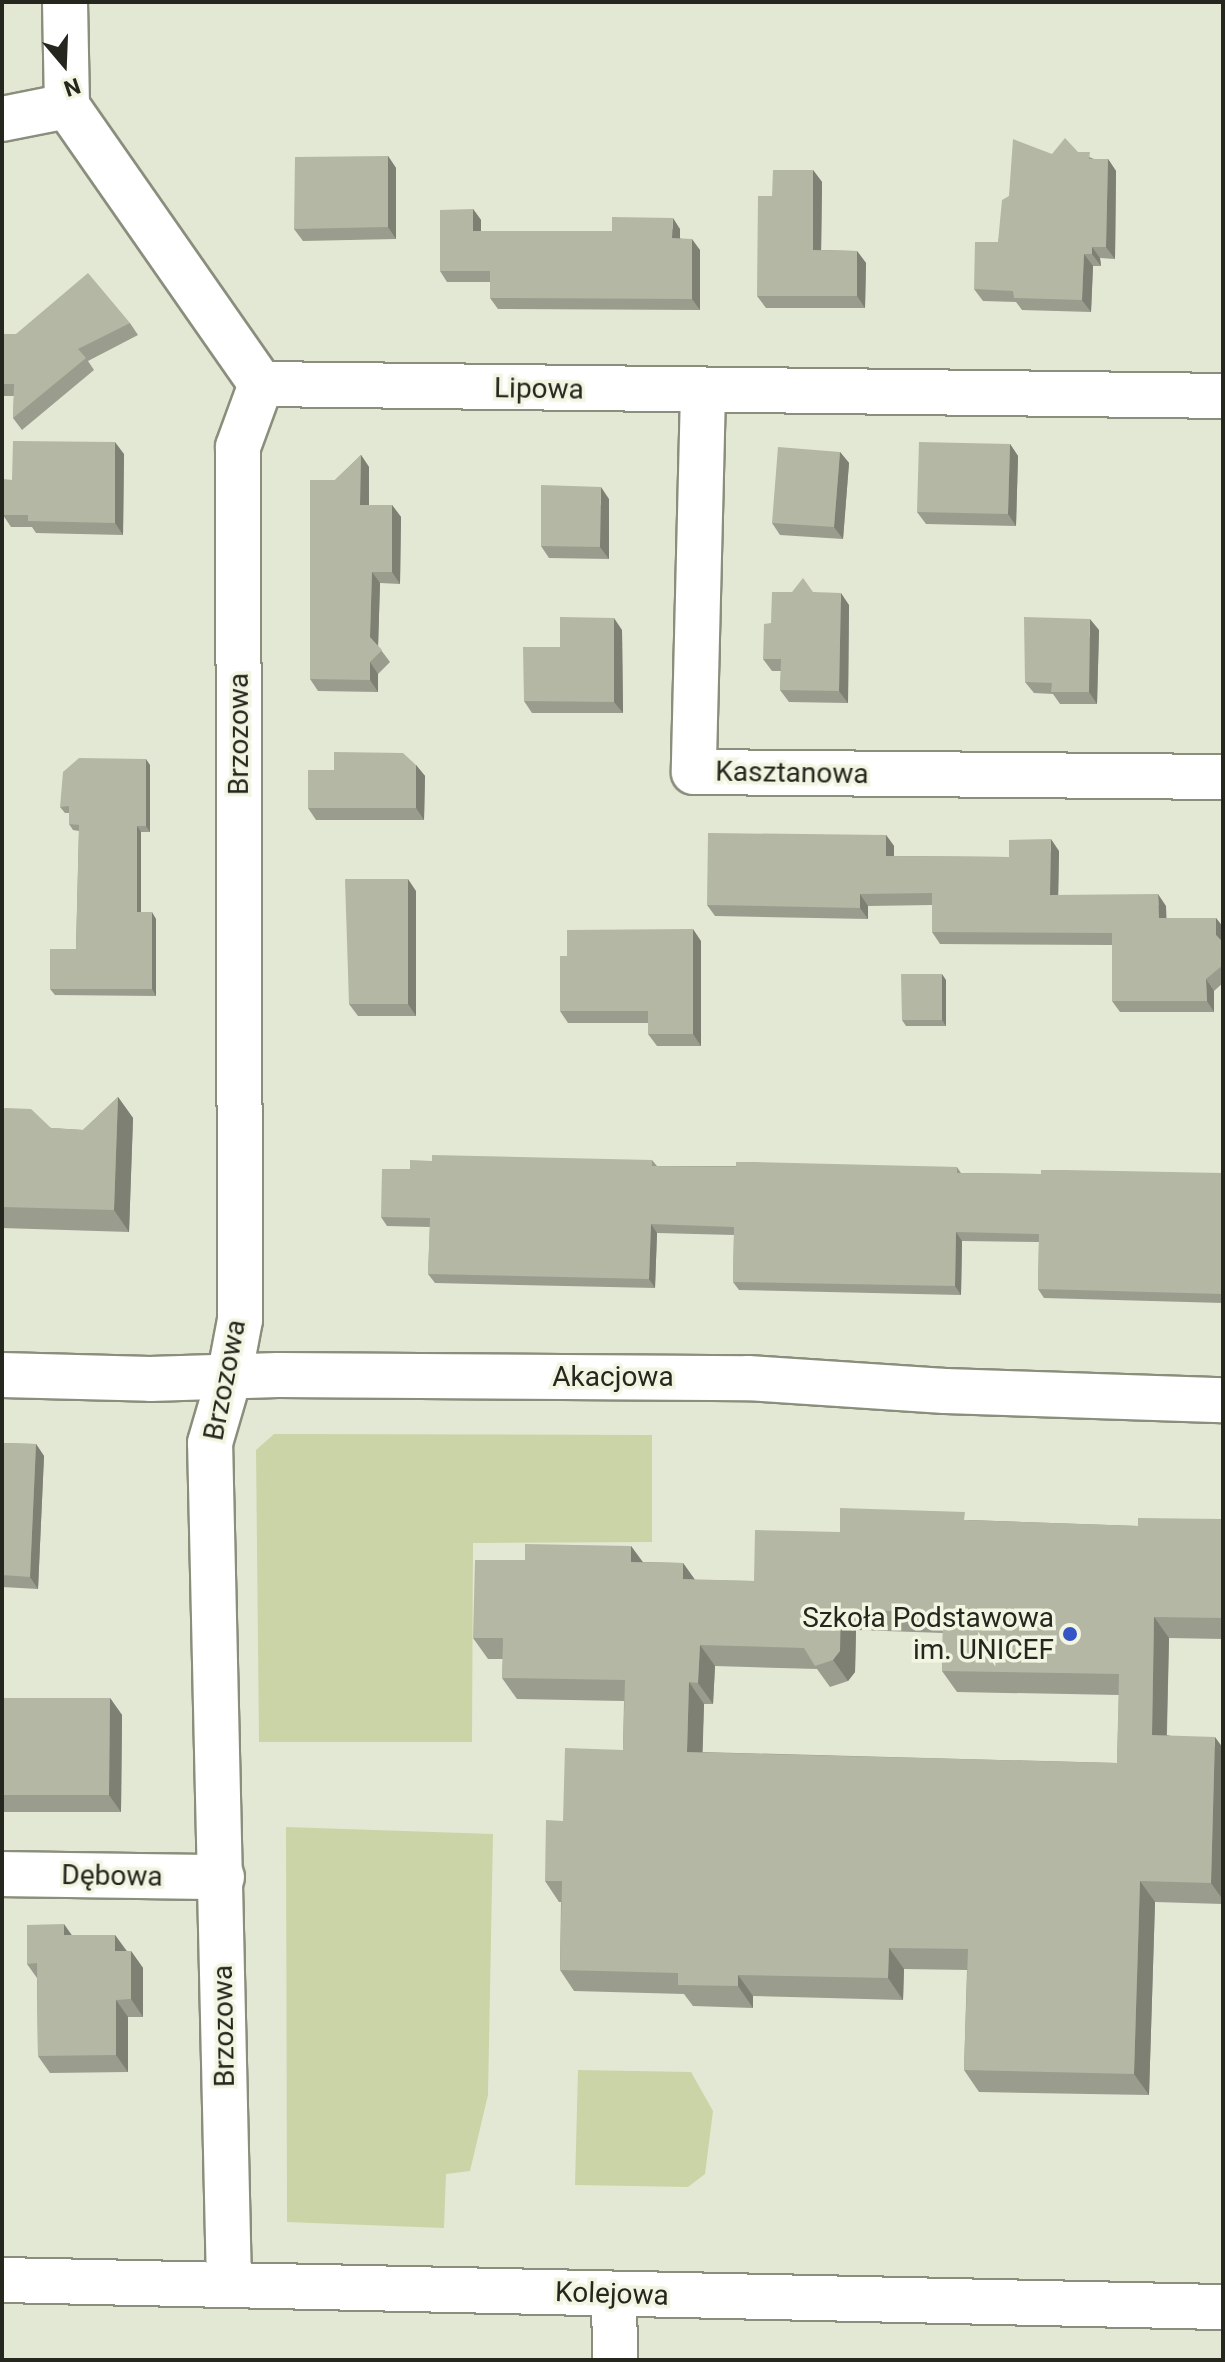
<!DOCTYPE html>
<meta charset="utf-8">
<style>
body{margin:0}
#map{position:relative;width:1225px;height:2362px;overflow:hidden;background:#e3e8d4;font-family:Roboto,sans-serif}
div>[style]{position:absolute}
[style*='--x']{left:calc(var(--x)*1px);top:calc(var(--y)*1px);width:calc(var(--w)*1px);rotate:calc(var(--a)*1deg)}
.green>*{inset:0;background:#cad4a7}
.roads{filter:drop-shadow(2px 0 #8a8e7c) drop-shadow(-2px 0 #8a8e7c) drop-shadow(0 2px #8a8e7c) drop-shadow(0 -2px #8a8e7c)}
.minor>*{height:44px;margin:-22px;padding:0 22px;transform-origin:22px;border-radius:22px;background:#fff}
.wall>*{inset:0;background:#9a9d8d}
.shaded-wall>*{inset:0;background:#7d8073}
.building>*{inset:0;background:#b3b7a4}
.dots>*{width:22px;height:22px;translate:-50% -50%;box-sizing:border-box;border:4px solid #f1f5e1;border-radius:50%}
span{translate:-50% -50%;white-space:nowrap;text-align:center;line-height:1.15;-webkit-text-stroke:7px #f1f5e1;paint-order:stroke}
.street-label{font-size:28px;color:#25271f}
.poi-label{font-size:28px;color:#25271f}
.right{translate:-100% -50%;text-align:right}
.frame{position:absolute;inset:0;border:4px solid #25271f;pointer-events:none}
.north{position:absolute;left:24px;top:24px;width:80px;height:80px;-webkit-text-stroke:6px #f1f5e1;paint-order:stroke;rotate:161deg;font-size:22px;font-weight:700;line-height:32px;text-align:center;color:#25271f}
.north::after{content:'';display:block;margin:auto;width:28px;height:36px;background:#25271f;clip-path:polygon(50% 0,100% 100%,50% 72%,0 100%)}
</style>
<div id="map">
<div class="green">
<i style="clip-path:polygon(274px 1434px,652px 1435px,652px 1542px,473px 1543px,472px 1742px,259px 1742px,256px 1450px)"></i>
<i style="clip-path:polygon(286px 1827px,493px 1834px,488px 2095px,470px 2171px,446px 2174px,444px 2228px,287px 2222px)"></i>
<i style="clip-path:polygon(578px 2070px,691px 2072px,713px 2111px,705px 2174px,688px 2187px,575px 2185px)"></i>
</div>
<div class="roads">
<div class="minor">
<i style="--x:65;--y:2;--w:104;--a:88.9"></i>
<i style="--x:2;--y:119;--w:66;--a:-11.3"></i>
<i style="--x:67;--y:106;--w:339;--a:55.1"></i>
<i style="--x:261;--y:384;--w:962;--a:0.71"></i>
<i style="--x:703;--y:392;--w:380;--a:91.4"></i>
<i style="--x:694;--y:772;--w:529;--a:0.54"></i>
<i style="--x:2;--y:1375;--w:148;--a:1.5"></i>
<i style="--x:150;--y:1379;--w:128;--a:-1.8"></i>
<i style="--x:278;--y:1375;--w:470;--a:0.4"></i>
<i style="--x:748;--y:1378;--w:197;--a:3.8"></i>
<i style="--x:945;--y:1391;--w:278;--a:1.9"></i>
<i style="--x:2;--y:1874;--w:220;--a:0.8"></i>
<i style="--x:2;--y:2280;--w:1221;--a:1.27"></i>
<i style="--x:229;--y:2284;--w:841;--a:-91.29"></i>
<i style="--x:210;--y:1443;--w:68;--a:-73.7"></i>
<i style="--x:229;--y:1378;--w:59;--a:-79.3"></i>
<i style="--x:240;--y:1320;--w:873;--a:-90.13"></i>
<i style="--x:238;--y:447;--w:67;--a:-69.9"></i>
<i style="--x:614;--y:2294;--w:66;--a:89.1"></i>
</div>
</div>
<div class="wall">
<i style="clip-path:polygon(1078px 152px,1094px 159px,1108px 159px,1116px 171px,1115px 259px,1100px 258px,1101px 266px,1093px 266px,1091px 312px,1022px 310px,1016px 302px,983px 301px,974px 289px,998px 242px,1009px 196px,1052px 154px)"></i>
<i style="clip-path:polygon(388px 156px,396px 168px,396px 239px,303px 241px,294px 229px)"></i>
<i style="clip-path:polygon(813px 170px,822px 182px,821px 250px,857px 251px,866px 263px,865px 308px,766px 308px,757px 296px)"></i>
<i style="clip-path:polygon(473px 209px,481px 220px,481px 231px,612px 231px,680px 229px,680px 238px,700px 250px,700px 310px,498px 309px,490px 298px,490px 282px,447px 282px,440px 271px)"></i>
<i style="clip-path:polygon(130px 323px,138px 335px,88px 361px,94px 370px,22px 430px,13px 418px,14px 396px,2px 396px,2px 334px,16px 334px)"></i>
<i style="clip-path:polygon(1010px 444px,1018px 456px,1016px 526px,926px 524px,917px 512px)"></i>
<i style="clip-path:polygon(840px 452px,849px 463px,843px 539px,780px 535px,772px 523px)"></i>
<i style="clip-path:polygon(124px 454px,123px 535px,36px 533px,32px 527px,11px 527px,3px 515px,12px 480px)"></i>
<i style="clip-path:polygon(361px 455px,369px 467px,369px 505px,392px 505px,401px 517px,400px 584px,380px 583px,378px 646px,390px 662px,378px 674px,378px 692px,318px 691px,310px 679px,335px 480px)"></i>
<i style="clip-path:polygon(609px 499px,609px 559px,549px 558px,541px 546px)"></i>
<i style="clip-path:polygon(813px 592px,849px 605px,848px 703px,789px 702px,780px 690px,781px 671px,772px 671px,763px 659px,771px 623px)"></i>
<i style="clip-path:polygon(622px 630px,623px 713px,532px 713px,524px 701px,560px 647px)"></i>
<i style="clip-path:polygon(1099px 630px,1097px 704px,1060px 704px,1053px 694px,1034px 693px,1025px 682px)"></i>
<i style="clip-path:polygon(150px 765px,150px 832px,141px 832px,141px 912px,156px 919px,156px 996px,55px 995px,50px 989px,76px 949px,79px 831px,73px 830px,69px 824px,69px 813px,65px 813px,60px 807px)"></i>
<i style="clip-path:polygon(416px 765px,425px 776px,424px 820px,316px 820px,308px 808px,334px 770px)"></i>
<i style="clip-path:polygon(886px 835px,894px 846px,894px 856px,1009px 857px,1059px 851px,1058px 895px,1166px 906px,1166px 918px,1216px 918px,1223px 927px,1223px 983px,1214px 991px,1214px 1012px,1120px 1012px,1112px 1001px,1112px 945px,940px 944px,932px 932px,932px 905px,868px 906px,868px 919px,715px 916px,707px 905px)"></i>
<i style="clip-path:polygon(416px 891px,416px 1016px,358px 1016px,349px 1004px)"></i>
<i style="clip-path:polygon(701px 941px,701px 1046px,657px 1046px,648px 1034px,648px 1023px,568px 1023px,560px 1011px)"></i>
<i style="clip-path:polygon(946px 980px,946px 1026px,906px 1026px,902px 1020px)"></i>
<i style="clip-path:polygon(118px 1097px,133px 1118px,129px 1232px,2px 1228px,2px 1111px,51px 1128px,83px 1130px)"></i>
<i style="clip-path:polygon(652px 1160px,657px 1166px,957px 1167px,961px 1173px,1041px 1174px,1223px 1173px,1223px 1303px,1044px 1298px,1038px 1289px,1039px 1242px,962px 1241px,961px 1295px,739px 1290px,733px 1282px,734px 1235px,657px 1233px,655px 1288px,435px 1283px,428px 1274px,430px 1227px,387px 1226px,381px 1217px,410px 1169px,432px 1161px)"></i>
<i style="clip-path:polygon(2px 1443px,36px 1444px,44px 1456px,38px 1589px,2px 1587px)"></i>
<i style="clip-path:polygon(evenodd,1223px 1519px,1223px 1639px,1169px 1638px,1167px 1735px,1223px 1748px,1223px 1904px,1155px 1902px,1149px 2095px,979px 2092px,964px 2070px,967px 1970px,904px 1969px,903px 2000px,753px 1996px,753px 2008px,693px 2006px,684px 1994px,574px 1991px,560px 1970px,561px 1902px,559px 1902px,545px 1881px,563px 1821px,623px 1750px,624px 1701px,517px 1699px,502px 1678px,503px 1659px,488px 1659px,473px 1638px,525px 1560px,631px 1546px,643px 1562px,683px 1563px,695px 1580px,754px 1581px,840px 1532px,970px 1520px,1138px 1526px,1223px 1519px,856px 1630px,943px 1633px,942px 1671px,957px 1692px,1119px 1695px,1117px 1763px,702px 1752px,704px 1704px,713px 1704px,715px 1666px,817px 1669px,830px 1687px,848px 1681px,855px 1672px,856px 1630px)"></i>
<i style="clip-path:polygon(2px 1698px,110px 1698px,122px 1715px,121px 1812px,2px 1812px)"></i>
<i style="clip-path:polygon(72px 1935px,115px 1935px,127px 1951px,131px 1951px,143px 1968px,143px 2017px,128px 2017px,128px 2072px,50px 2073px,38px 2056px,37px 1978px,27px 1964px)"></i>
</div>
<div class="shaded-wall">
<i style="clip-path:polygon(388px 156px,396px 168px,396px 239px,388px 227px)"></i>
<i style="clip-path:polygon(1108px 159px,1116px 171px,1115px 259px,1106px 247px)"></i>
<i style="clip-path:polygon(813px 170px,822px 182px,821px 262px,813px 250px)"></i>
<i style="clip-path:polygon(473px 209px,481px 220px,481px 242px,473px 231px)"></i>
<i style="clip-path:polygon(673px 218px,680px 229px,680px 249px,672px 238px)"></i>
<i style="clip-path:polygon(692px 239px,700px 250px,700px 310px,692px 299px)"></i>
<i style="clip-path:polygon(1092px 247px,1100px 258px,1101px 266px,1092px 254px)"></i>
<i style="clip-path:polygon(857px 251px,866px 263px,865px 308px,857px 296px)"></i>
<i style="clip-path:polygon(1084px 254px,1093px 266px,1091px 312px,1082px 300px)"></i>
<i style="clip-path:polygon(115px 442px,124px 454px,123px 535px,115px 523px)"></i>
<i style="clip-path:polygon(1010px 444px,1018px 456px,1016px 526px,1008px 514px)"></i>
<i style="clip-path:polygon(840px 452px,849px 463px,843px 539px,834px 527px)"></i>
<i style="clip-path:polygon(361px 455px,369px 467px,369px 517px,360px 505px)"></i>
<i style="clip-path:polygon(601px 487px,609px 499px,609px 559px,600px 547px)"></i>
<i style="clip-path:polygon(392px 505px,401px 517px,400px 584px,392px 572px)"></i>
<i style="clip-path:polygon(372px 572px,380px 583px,378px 649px,370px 637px)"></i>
<i style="clip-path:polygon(841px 593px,849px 605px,848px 703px,839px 691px)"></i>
<i style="clip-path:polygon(614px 618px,622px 630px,623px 713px,614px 702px)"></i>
<i style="clip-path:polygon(1090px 619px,1099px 630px,1097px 704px,1089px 692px)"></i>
<i style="clip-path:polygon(370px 662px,378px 674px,378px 692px,370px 680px)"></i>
<i style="clip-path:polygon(146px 759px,150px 765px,150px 832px,146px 826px)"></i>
<i style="clip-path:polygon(416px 765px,425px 776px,424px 820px,416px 808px)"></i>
<i style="clip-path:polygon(137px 826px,141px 832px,141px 919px,137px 912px)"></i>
<i style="clip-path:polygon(886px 835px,894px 846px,894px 867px,886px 856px)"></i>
<i style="clip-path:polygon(1051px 839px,1059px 851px,1058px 907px,1050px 895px)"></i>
<i style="clip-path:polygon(408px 879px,416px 891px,416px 1016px,408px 1004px)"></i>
<i style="clip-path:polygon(860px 894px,868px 906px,868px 919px,860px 908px)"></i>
<i style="clip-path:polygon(1158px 894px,1166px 906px,1167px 930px,1159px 918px)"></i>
<i style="clip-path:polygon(152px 912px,156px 919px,156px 996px,152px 989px)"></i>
<i style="clip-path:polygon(1216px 918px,1223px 927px,1223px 944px,1216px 935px)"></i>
<i style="clip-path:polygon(693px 929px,701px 941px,701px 1046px,693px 1034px)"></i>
<i style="clip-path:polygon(942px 974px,946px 980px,946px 1026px,942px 1020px)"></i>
<i style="clip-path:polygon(1206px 979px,1214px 991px,1214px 1012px,1207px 1001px)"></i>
<i style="clip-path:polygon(118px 1097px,133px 1118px,129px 1232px,114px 1210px)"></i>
<i style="clip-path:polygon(651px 1224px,657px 1233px,655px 1288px,649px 1279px)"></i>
<i style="clip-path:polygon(956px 1232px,962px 1241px,961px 1295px,955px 1286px)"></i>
<i style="clip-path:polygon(36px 1444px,44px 1456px,38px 1589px,30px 1577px)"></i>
<i style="clip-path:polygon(631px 1546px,646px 1567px,631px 1562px)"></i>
<i style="clip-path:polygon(683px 1563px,698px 1584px,683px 1579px)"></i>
<i style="clip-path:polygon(841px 1609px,856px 1630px,855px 1672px,848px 1681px,833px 1660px)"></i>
<i style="clip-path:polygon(1154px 1617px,1169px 1638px,1166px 1756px,1152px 1735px)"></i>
<i style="clip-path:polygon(700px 1645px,715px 1666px,713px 1704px,698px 1683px)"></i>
<i style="clip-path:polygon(689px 1682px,704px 1704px,702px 1773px,687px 1752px)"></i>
<i style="clip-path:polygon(110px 1698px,122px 1715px,121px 1812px,109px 1795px)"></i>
<i style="clip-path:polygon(1215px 1737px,1223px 1748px,1223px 1900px,1211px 1883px)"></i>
<i style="clip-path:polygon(1140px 1881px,1155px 1902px,1149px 2095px,1134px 2074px)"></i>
<i style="clip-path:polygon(64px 1924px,76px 1941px,64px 1935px)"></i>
<i style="clip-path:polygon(115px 1935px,127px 1952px,115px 1951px)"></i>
<i style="clip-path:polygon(889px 1948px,904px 1969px,903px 2000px,888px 1978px)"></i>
<i style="clip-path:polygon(131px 1951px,143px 1968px,143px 2017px,131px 1999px)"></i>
<i style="clip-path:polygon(738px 1975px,753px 1996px,753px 2008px,738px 1986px)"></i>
<i style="clip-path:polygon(116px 2000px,128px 2017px,128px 2072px,116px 2055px)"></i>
</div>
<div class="building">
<i style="clip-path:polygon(1065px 138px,1078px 152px,1090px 152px,1089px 159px,1108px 159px,1106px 247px,1092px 247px,1092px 254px,1084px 254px,1082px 300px,1014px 298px,1013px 291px,974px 289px,975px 242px,998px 242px,1002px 200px,1009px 196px,1013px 139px,1052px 154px)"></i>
<i style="clip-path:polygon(388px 156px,388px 227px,294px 229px,295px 157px)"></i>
<i style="clip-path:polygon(773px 170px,813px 170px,813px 250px,857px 251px,857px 296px,757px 296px,758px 196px,772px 196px)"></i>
<i style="clip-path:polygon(473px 209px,473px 231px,612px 231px,612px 217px,673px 218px,672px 238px,692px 239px,692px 299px,490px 298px,490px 271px,440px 271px,440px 210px)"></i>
<i style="clip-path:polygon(88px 273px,130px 323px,78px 349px,86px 358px,13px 418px,14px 384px,2px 384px,2px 334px,16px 334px)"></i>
<i style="clip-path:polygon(13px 441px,115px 442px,115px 523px,28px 521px,28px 515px,3px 515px,3px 479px,12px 480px)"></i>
<i style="clip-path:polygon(919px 442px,1010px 444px,1008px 514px,917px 512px)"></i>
<i style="clip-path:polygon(778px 447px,840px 452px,834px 527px,772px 523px)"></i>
<i style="clip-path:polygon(361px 455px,360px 505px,392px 505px,392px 572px,372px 572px,370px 637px,382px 650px,370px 662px,370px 680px,310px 679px,310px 480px,335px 480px)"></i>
<i style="clip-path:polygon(541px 485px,601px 487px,600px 547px,541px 546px)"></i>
<i style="clip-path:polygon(803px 578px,813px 592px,841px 593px,839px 691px,780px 690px,781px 659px,763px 659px,764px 624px,771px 623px,772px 592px,792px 592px)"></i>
<i style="clip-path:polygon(560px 617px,614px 618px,614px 702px,524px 701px,523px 647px,560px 647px)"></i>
<i style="clip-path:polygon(1024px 617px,1090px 619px,1089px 692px,1051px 692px,1052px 683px,1025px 682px)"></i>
<i style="clip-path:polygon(334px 752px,403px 753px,416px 765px,416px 808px,308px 808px,308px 770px,334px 770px)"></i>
<i style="clip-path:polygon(79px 758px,146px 759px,146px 826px,137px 826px,137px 912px,152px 912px,152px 989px,50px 989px,50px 949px,76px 949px,79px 825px,69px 824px,69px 806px,60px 807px,63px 772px)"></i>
<i style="clip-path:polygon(708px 833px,886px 835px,886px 856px,1009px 857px,1009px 840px,1051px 839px,1050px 895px,1158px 894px,1159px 918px,1216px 918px,1216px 935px,1223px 942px,1223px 965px,1206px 979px,1207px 1001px,1112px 1001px,1112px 933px,932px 932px,932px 893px,860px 894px,860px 908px,707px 905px)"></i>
<i style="clip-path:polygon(345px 879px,408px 879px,408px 1004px,349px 1004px)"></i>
<i style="clip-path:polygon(693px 929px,693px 1034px,648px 1034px,648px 1011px,560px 1011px,560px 956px,567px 956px,567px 930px)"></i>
<i style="clip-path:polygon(901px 974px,942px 974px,942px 1020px,902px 1020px)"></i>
<i style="clip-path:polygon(118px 1097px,114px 1210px,2px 1207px,2px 1111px,5px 1108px,31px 1109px,51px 1128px,83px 1130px)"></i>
<i style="clip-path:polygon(432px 1155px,652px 1160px,652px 1166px,736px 1167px,736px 1162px,755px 1162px,957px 1167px,957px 1173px,1041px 1174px,1041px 1170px,1065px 1170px,1223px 1173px,1223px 1294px,1038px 1289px,1039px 1234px,956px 1232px,955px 1286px,733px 1282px,734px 1227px,651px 1224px,649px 1279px,428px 1274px,430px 1218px,381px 1217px,382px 1169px,410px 1169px,410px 1160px,432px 1161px)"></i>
<i style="clip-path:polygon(2px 1443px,36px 1444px,30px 1577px,2px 1575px)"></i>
<i style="clip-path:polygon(evenodd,840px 1508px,965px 1512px,964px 1520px,1138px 1526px,1138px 1518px,1223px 1519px,1223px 1618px,1154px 1617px,1152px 1735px,1215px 1737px,1211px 1883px,1140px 1881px,1134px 2074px,964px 2070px,968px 1949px,889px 1948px,888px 1978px,738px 1975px,738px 1986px,678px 1985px,678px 1973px,560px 1970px,562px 1881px,545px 1881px,546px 1820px,563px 1821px,565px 1748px,623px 1750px,625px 1680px,502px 1678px,503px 1638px,473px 1638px,475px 1560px,525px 1560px,525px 1544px,631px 1546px,631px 1562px,683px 1563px,683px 1579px,754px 1581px,755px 1530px,840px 1532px,840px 1508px,841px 1609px,943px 1613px,942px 1671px,1119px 1674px,1117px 1763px,687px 1752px,689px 1682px,698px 1683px,700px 1645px,804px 1648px,815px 1666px,833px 1660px,840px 1651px,841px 1609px)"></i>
<i style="clip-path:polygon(2px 1698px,110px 1698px,109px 1795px,2px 1795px)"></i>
<i style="clip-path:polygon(64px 1924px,64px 1935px,115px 1935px,115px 1951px,131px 1951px,131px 1999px,116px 2000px,116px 2055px,38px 2056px,37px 1963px,27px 1964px,27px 1925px)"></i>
</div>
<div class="dots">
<i style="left:1070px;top:1634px;background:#3554c5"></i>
</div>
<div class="street-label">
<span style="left:539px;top:389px;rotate:1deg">Lipowa</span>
<span style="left:239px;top:734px;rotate:-90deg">Brzozowa</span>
<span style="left:792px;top:773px;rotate:1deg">Kasztanowa</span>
<span style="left:613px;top:1377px">Akacjowa</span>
<span style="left:225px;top:1380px;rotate:-79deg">Brzozowa</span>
<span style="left:112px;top:1876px;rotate:1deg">Dębowa</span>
<span style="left:224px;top:2026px;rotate:-91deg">Brzozowa</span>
<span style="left:612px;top:2294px;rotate:2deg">Kolejowa</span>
</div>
<div class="poi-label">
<span class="right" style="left:1054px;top:1634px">Szkoła Podstawowa<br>im. UNICEF</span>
</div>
<div class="frame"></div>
<div class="north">N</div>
</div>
